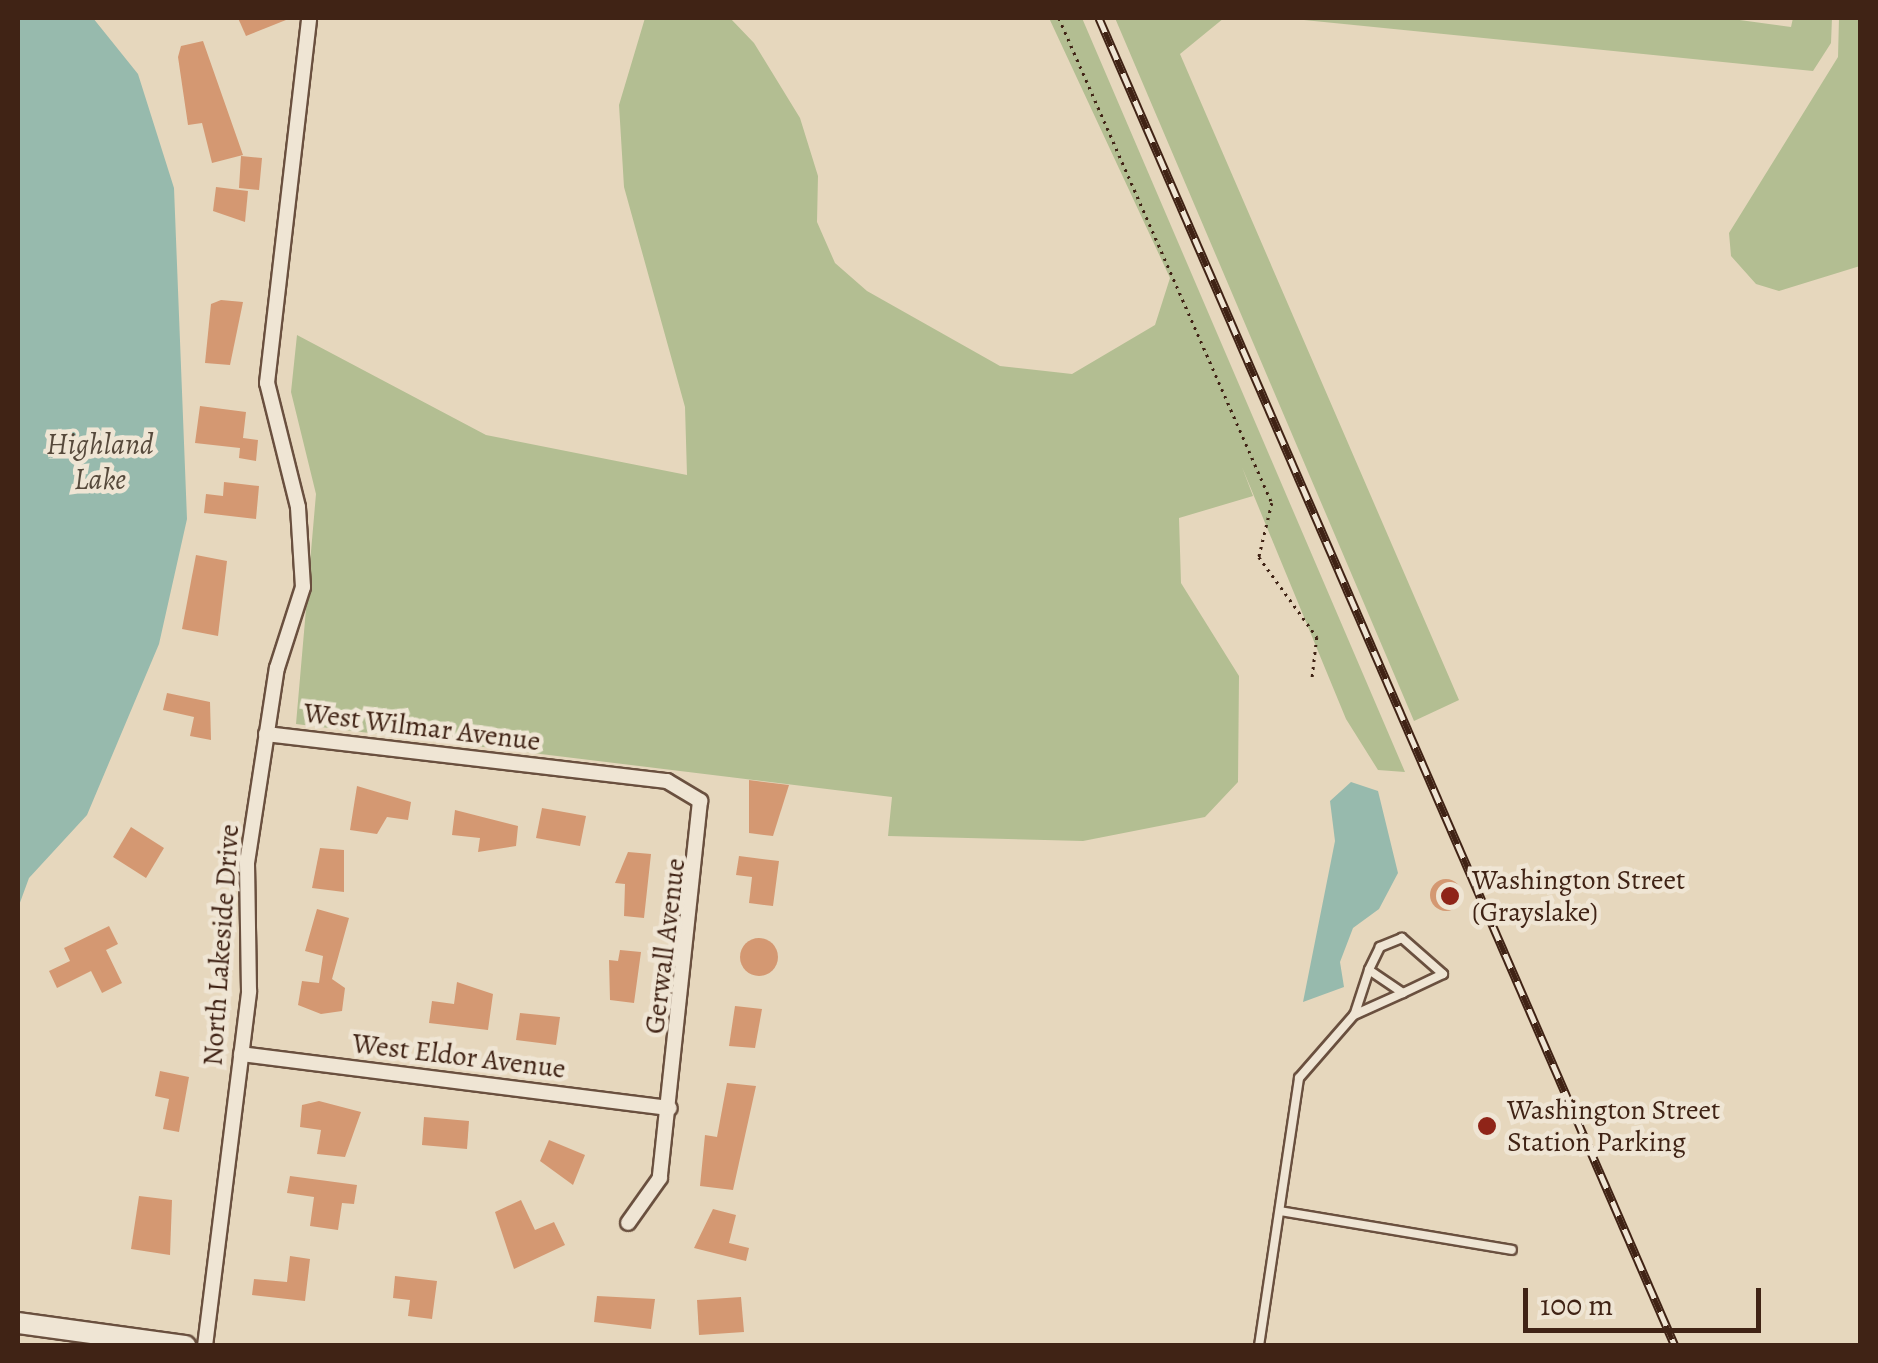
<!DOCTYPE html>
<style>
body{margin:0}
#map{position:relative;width:1878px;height:1363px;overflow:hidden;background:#e6d7bd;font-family:Alegreya,serif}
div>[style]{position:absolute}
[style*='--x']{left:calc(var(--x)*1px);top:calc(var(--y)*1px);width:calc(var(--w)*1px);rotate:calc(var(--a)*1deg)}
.green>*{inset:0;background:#b3be92}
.water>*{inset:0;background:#97baad}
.building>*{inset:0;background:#d49872}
.round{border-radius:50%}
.path>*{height:2.5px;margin-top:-1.25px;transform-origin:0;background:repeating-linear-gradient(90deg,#402315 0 2.5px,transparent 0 7.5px)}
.roads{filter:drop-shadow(2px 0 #6a503f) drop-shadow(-2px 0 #6a503f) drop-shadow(0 2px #6a503f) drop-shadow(0 -2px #6a503f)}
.lane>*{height:8px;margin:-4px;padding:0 4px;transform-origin:4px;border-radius:4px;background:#efe5d4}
.street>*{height:14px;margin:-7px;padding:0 7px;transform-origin:7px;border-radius:7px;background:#efe5d4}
.secondary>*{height:20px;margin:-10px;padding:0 10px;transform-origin:10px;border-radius:10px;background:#efe5d4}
.rail>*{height:9px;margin-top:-4.5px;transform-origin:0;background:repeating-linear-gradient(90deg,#efe5d4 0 15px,#402315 0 30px);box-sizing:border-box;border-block:2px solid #402315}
.dots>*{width:28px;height:28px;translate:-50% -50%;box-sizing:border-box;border:5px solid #efe5d4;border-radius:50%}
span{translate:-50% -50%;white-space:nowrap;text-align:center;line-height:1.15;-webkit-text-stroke:9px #efe5d4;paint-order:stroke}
.street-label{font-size:28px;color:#402315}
.poi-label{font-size:28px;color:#402315}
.left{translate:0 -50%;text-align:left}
.water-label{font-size:30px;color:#56493b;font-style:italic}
.frame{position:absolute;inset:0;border:20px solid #402315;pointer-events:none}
.scale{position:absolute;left:1523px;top:1288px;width:238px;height:45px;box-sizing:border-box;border:5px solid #402315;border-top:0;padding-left:12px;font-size:30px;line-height:35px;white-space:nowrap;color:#402315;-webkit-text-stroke:8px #efe5d4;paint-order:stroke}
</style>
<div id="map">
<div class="green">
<i style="clip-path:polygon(645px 18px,730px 18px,754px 43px,800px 118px,818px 176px,817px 222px,835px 263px,867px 291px,1000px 366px,1072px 374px,1155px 325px,1170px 278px,1049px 18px,1082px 18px,1405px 772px,1378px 770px,1346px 719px,1242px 467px,1253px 496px,1179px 518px,1181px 583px,1239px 676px,1238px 782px,1205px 817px,1083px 841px,888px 836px,892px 797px,296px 724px,316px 494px,291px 392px,297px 335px,486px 435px,687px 475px,685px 407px,624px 187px,619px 105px)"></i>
<i style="clip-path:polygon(1115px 18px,1224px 18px,1180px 54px,1459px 700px,1414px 721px)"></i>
<i style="clip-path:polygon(1284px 18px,1725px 18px,1791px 27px,1793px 18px,1832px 18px,1831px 43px,1813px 71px)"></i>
<i style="clip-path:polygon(1839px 18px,1860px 18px,1860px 266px,1779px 291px,1756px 284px,1731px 256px,1729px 233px,1838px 57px)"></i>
</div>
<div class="water">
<i style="clip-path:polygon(18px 18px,93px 18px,138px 74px,174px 188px,187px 519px,159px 644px,87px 815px,29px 878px,18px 908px)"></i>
<i style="clip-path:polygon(1351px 782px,1378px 791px,1398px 873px,1379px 909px,1353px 928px,1340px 962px,1344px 987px,1303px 1002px,1335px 841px,1330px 801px)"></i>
</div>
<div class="building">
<i style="clip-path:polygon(238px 18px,291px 18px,246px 36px)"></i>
<i style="clip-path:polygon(203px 41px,243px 155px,212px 163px,202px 123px,188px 125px,178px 57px,181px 46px)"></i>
<i style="clip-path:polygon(241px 156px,262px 158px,259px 190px,239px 188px)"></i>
<i style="clip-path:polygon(216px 187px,248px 191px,245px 222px,213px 211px)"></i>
<i style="clip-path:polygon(221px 300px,243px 302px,230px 365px,205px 363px,211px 304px)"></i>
<i style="clip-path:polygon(200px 406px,246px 412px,243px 438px,258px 440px,256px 461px,239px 458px,240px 448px,195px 443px)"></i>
<i style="clip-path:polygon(224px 482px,259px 486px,256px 519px,204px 513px,206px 494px,223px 496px)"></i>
<i style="clip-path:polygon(196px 555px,227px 561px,218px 636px,182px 629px)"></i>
<i style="clip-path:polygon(167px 693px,210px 702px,211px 740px,190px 736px,194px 717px,163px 710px)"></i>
<i style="clip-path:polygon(749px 780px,789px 785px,773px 836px,749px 833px)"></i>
<i style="clip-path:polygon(357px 786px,411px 802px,408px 820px,387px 817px,377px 834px,350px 830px)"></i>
<i style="clip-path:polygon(542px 808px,586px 816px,580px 846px,536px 838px)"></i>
<i style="clip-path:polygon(455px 810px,518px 826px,516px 846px,478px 852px,480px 838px,452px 835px)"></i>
<i style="clip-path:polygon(131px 827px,164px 848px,146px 878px,113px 857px)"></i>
<i style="clip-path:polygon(320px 848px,344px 850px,344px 892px,312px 888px)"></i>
<i style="clip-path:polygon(628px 852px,651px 854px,644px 918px,624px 916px,625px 884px,615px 883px)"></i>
<i style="clip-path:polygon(739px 856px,779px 861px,773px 906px,749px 903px,752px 877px,736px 875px)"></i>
<i class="round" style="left:1430px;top:879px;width:32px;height:32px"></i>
<i style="clip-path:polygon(317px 909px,349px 918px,332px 979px,345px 988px,342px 1011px,321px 1014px,298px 1005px,302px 981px,319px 983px,323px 956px,305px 951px)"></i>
<i style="clip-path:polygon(109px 926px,118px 944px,106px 950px,122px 983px,102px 993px,91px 971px,57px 988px,49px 971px,70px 961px,64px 948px)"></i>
<i class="round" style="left:740px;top:938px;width:38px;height:38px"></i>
<i style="clip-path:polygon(620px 950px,641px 952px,634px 1003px,610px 1000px,609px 960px,618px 961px)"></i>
<i style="clip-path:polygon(457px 982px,493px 994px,488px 1030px,429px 1023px,432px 1001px,454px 1004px)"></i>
<i style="clip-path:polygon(735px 1006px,762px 1009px,755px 1048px,729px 1046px)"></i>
<i style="clip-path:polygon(520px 1013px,560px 1017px,556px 1045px,516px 1040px)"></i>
<i style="clip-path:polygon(160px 1071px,189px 1077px,179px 1132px,163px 1129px,169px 1099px,155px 1096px)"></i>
<i style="clip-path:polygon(727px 1083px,756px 1086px,733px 1190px,700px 1186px,705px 1135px,717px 1137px)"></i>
<i style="clip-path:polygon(319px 1101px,361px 1112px,345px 1157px,317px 1154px,321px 1130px,300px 1127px,302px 1105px)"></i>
<i style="clip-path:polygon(424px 1117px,469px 1121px,467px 1149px,422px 1145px)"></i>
<i style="clip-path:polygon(549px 1140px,585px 1155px,573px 1185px,540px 1161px)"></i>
<i style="clip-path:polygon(290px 1176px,357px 1185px,354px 1204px,342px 1203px,338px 1230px,310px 1226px,314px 1197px,287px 1193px)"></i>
<i style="clip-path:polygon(139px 1196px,172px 1200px,170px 1255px,131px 1249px)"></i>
<i style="clip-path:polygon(521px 1200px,535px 1230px,554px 1222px,565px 1245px,514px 1269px,495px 1212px)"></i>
<i style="clip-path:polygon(713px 1209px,736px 1215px,729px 1243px,749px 1248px,746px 1261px,694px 1248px)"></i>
<i style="clip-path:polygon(290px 1256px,310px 1259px,305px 1301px,252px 1295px,254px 1279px,287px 1282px)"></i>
<i style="clip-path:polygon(395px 1276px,437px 1281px,432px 1319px,408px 1316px,410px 1300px,393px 1298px)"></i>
<i style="clip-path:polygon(597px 1296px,655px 1299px,651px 1329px,594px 1322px)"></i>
<i style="clip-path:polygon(741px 1297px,744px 1332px,699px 1335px,697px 1300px)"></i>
</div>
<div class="path">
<i style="--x:1059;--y:18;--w:530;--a:66.29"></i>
<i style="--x:1272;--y:503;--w:56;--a:103.5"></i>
<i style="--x:1259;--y:557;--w:99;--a:54.1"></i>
<i style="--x:1317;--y:637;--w:43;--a:96.6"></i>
</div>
<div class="roads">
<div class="lane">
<i style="--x:1355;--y:1013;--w:45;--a:-72"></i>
<i style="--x:1280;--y:1211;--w:235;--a:9.5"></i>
<i style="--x:1259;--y:1346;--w:271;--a:-81.5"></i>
<i style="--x:1299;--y:1078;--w:84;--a:-48.9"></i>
<i style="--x:1354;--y:1015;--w:54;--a:-24.2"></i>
<i style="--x:1403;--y:993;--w:44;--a:-25.4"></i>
<i style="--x:1443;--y:974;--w:55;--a:-138.7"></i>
<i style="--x:1402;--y:938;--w:24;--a:158"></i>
<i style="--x:1380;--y:947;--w:25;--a:116"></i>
<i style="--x:1369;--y:970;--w:41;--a:34.1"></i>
</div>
<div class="street">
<i style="--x:266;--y:734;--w:404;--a:6.7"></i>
<i style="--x:667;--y:781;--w:39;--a:31"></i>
<i style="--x:700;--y:801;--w:379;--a:96.1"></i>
<i style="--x:660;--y:1178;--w:55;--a:125.4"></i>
<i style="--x:241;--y:1054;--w:432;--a:7.2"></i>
<i style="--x:205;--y:1346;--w:358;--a:-82.9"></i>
<i style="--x:249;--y:991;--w:128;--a:-90.9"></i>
<i style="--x:247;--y:863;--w:197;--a:-81.3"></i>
<i style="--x:277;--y:668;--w:85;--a:-72.2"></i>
<i style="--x:303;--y:587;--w:80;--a:-93.6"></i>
<i style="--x:298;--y:507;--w:128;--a:-104"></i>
<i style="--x:267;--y:383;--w:367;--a:-83.4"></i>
</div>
<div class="secondary">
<i style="--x:18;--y:1323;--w:169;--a:7.8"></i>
</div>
</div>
<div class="rail">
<i style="--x:1099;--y:18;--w:1448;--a:66.55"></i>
</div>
<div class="dots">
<i style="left:1450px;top:896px;background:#8f2418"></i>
<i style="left:1487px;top:1126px;background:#8f2418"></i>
</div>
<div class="street-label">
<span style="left:422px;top:727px;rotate:7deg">West Wilmar Avenue</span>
<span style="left:221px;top:945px;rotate:-86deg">North Lakeside Drive</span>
<span style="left:665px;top:946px;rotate:-83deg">Gerwall Avenue</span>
<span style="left:459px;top:1056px;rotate:7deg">West Eldor Avenue</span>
</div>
<div class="poi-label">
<span class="left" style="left:1472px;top:896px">Washington Street<br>(Grayslake)</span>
<span class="left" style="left:1507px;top:1126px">Washington Street<br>Station Parking</span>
</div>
<div class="water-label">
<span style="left:100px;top:461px">Highland<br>Lake</span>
</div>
<div class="frame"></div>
<div class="scale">100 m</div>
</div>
